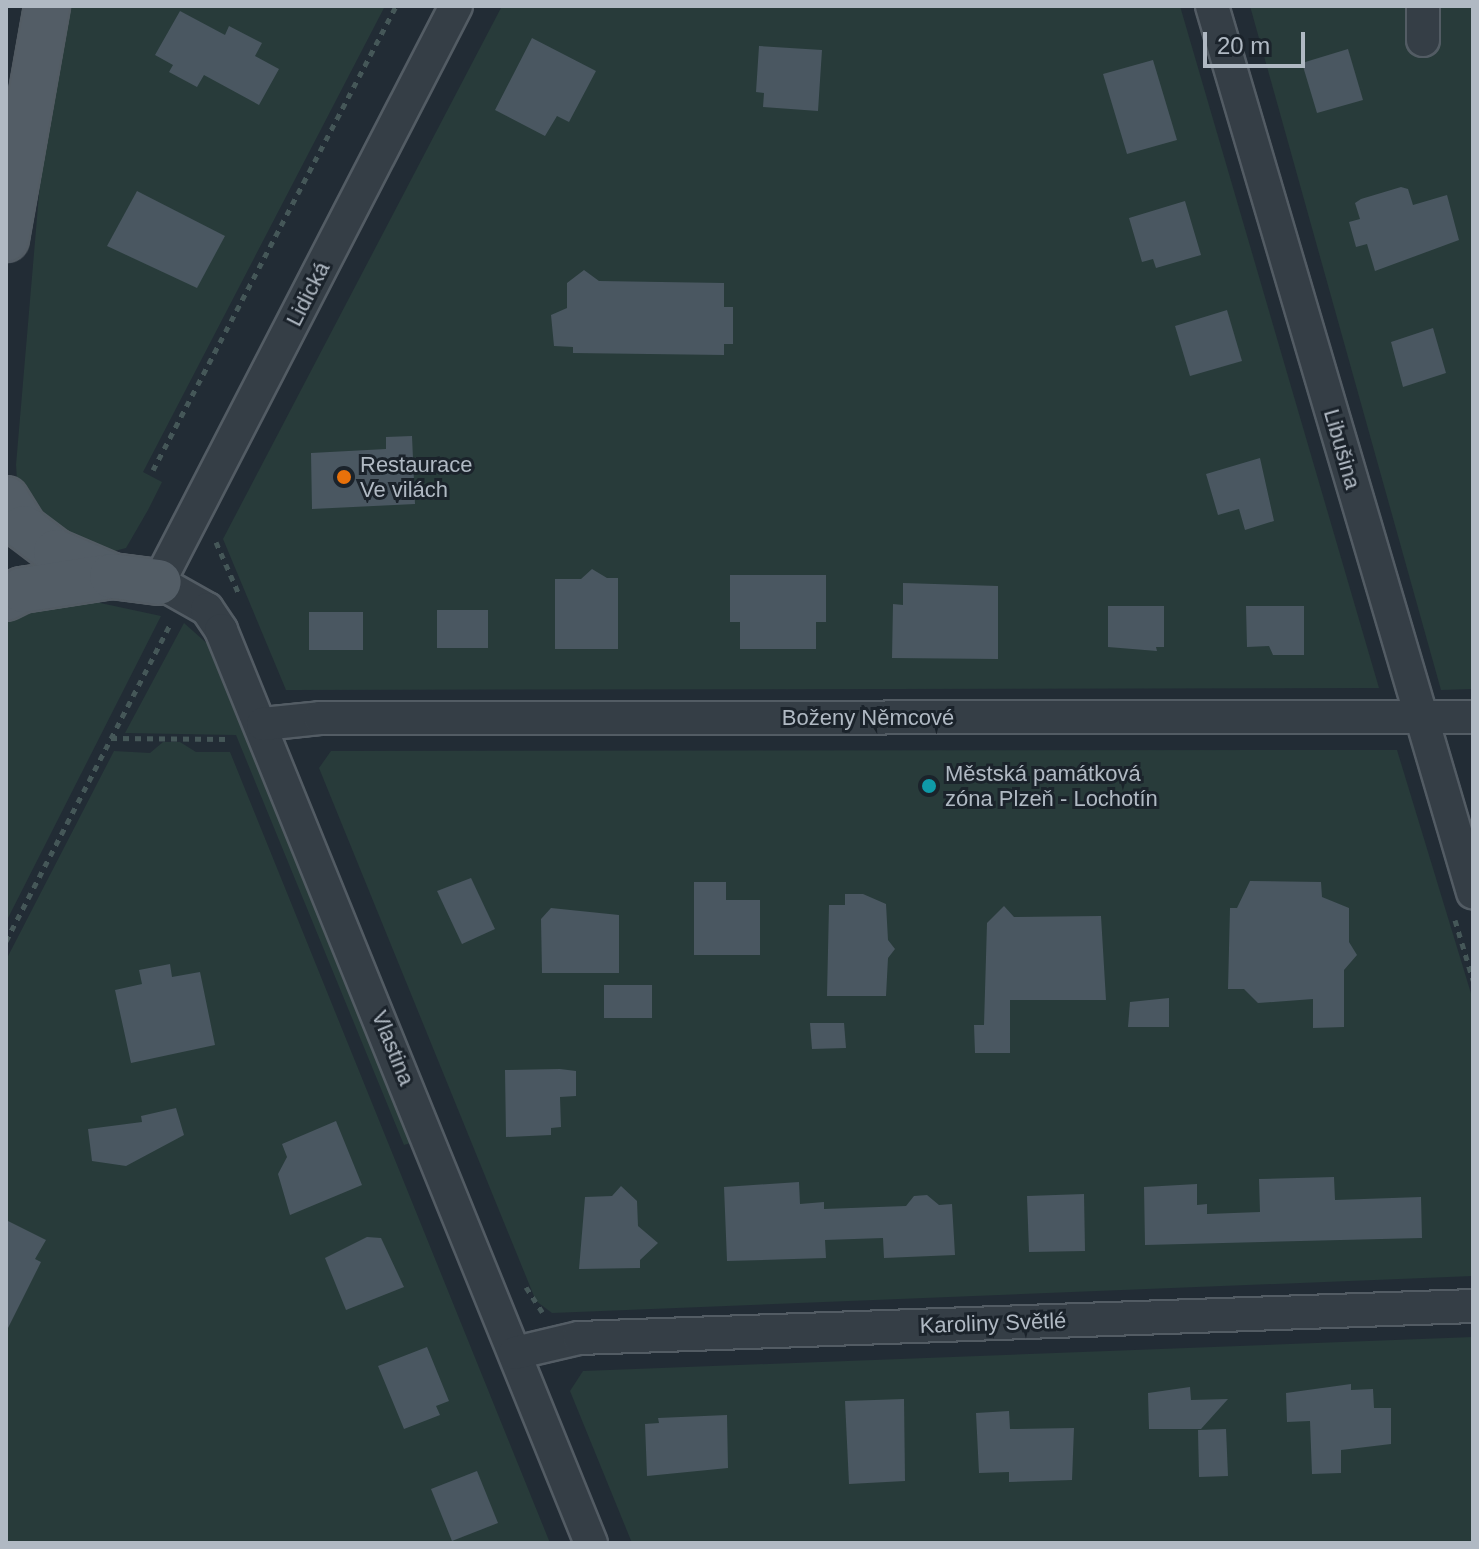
<!DOCTYPE html>
<meta charset="utf-8">
<style>
body{margin:0}
#map{position:relative;width:1479px;height:1549px;overflow:hidden;background:#222c35;font-family:Helvetica,sans-serif}
div>[style]{position:absolute}
[style*='--x']{left:calc(var(--x)*1px);top:calc(var(--y)*1px);width:calc(var(--w)*1px);rotate:calc(var(--a)*1deg)}
.green>*{inset:0;background:#283b3a}
.building>*{inset:0;background:#4a5761}
.path>*{height:5px;margin-top:-2.5px;transform-origin:0;background:repeating-linear-gradient(90deg,#455758 0 6px,transparent 0 12px)}
.roads{filter:drop-shadow(2px 0 #535c64) drop-shadow(-2px 0 #535c64) drop-shadow(0 2px #535c64) drop-shadow(0 -2px #535c64)}
.minor>*{height:32px;margin:-16px;padding:0 16px;transform-origin:16px;border-radius:16px;background:#353e46}
.primary>*{height:44px;margin:-22px;padding:0 22px;transform-origin:22px;border-radius:22px;background:#535d66}
.dots>*{width:22px;height:22px;translate:-50% -50%;box-sizing:border-box;border:4px solid #1b232b;border-radius:50%}
span{translate:-50% -50%;white-space:nowrap;text-align:center;line-height:1.15;-webkit-text-stroke:6px #1b232b;paint-order:stroke}
.street-label{font-size:22px;color:#b0b9c3}
.poi-label{font-size:22px;color:#b0b9c3}
.left{translate:0 -50%;text-align:left}
.frame{position:absolute;inset:0;border:8px solid #b0b9c3;pointer-events:none}
.scale{position:absolute;left:1203px;top:32px;width:102px;height:36px;box-sizing:border-box;border:4px solid #b0b9c3;border-top:0;padding-left:10px;font-size:24px;line-height:28px;white-space:nowrap;color:#b0b9c3;-webkit-text-stroke:6px #1b232b;paint-order:stroke}
</style>
<div id="map">
<div class="green">
<i style="clip-path:polygon(67px 6px,385px 6px,143px 472px,162px 482px,148px 510px,126px 548px,88px 558px,18px 494px,16px 465px,46px 112px)"></i>
<i style="clip-path:polygon(502px 6px,1180px 6px,1379px 688px,286px 690px,223px 539px)"></i>
<i style="clip-path:polygon(1250px 6px,1473px 6px,1473px 689px,1441px 690px)"></i>
<i style="clip-path:polygon(77px 598px,161px 616px,6px 922px,6px 613px)"></i>
<i style="clip-path:polygon(184px 623px,211px 647px,411px 1143px,404px 1145px,236px 735px,125px 733px)"></i>
<i style="clip-path:polygon(163px 742px,180px 742px,196px 752px,230px 752px,550px 1543px,6px 1543px,6px 960px,114px 751px,150px 753px)"></i>
<i style="clip-path:polygon(1397px 750px,1473px 1000px,1473px 1276px,552px 1313px,536px 1301px,319px 768px,331px 751px)"></i>
<i style="clip-path:polygon(1473px 1337px,1473px 1543px,632px 1543px,570px 1391px,583px 1371px)"></i>
</div>
<div class="building">
<i style="clip-path:polygon(180px 11px,225px 35px,229px 26px,262px 43px,255px 56px,279px 69px,259px 105px,204px 75px,197px 87px,169px 72px,173px 65px,155px 55px)"></i>
<i style="clip-path:polygon(532px 38px,596px 71px,569px 122px,557px 116px,545px 136px,495px 110px)"></i>
<i style="clip-path:polygon(759px 46px,822px 50px,818px 111px,763px 107px,764px 93px,756px 92px)"></i>
<i style="clip-path:polygon(1348px 49px,1363px 100px,1317px 113px,1302px 63px)"></i>
<i style="clip-path:polygon(1153px 60px,1177px 140px,1127px 154px,1103px 74px)"></i>
<i style="clip-path:polygon(1401px 187px,1408px 189px,1413px 205px,1447px 195px,1459px 240px,1375px 271px,1367px 244px,1356px 247px,1349px 222px,1360px 219px,1355px 203px,1361px 199px)"></i>
<i style="clip-path:polygon(137px 191px,225px 236px,197px 288px,107px 246px)"></i>
<i style="clip-path:polygon(1185px 201px,1201px 255px,1156px 268px,1153px 259px,1142px 262px,1129px 218px)"></i>
<i style="clip-path:polygon(584px 270px,599px 281px,724px 283px,724px 307px,733px 307px,733px 344px,724px 344px,724px 355px,573px 353px,573px 347px,554px 346px,551px 315px,567px 308px,567px 283px)"></i>
<i style="clip-path:polygon(1227px 310px,1242px 361px,1190px 376px,1175px 326px)"></i>
<i style="clip-path:polygon(1433px 328px,1446px 373px,1403px 387px,1391px 342px)"></i>
<i style="clip-path:polygon(412px 436px,415px 504px,312px 509px,311px 453px,386px 449px,386px 437px)"></i>
<i style="clip-path:polygon(1260px 458px,1274px 521px,1245px 530px,1239px 509px,1218px 515px,1206px 474px)"></i>
<i style="clip-path:polygon(592px 569px,607px 578px,618px 578px,618px 649px,555px 649px,555px 579px,581px 579px)"></i>
<i style="clip-path:polygon(730px 575px,826px 575px,826px 622px,816px 622px,816px 649px,740px 649px,740px 622px,730px 622px)"></i>
<i style="clip-path:polygon(903px 583px,998px 586px,998px 659px,892px 658px,893px 604px,903px 605px)"></i>
<i style="clip-path:polygon(1108px 606px,1164px 606px,1164px 647px,1156px 647px,1157px 651px,1108px 647px)"></i>
<i style="clip-path:polygon(1246px 606px,1304px 606px,1304px 655px,1273px 655px,1269px 646px,1247px 647px)"></i>
<i style="clip-path:polygon(437px 610px,488px 610px,488px 648px,437px 648px)"></i>
<i style="clip-path:polygon(309px 612px,363px 612px,363px 650px,309px 650px)"></i>
<i style="clip-path:polygon(471px 878px,495px 929px,462px 944px,437px 891px)"></i>
<i style="clip-path:polygon(1250px 881px,1321px 882px,1322px 897px,1349px 908px,1349px 942px,1357px 955px,1344px 970px,1344px 1027px,1313px 1028px,1313px 999px,1258px 1003px,1244px 989px,1228px 989px,1230px 908px,1237px 908px)"></i>
<i style="clip-path:polygon(694px 882px,726px 882px,726px 900px,760px 900px,760px 955px,694px 955px)"></i>
<i style="clip-path:polygon(845px 894px,863px 894px,886px 904px,888px 940px,895px 949px,888px 958px,886px 996px,827px 996px,829px 905px,845px 905px)"></i>
<i style="clip-path:polygon(1004px 906px,1014px 917px,1101px 916px,1106px 1000px,1010px 1000px,1010px 1053px,975px 1053px,974px 1025px,984px 1025px,987px 923px)"></i>
<i style="clip-path:polygon(551px 908px,619px 915px,619px 973px,542px 973px,541px 919px)"></i>
<i style="clip-path:polygon(170px 964px,172px 977px,200px 972px,215px 1045px,131px 1063px,115px 990px,142px 984px,139px 970px)"></i>
<i style="clip-path:polygon(604px 985px,652px 985px,652px 1018px,604px 1018px)"></i>
<i style="clip-path:polygon(1169px 998px,1169px 1027px,1128px 1027px,1130px 1002px)"></i>
<i style="clip-path:polygon(810px 1023px,844px 1023px,846px 1048px,812px 1049px)"></i>
<i style="clip-path:polygon(560px 1069px,576px 1071px,576px 1096px,560px 1097px,561px 1127px,551px 1128px,551px 1135px,506px 1137px,505px 1070px)"></i>
<i style="clip-path:polygon(176px 1108px,184px 1135px,126px 1166px,92px 1161px,88px 1129px,142px 1122px,141px 1116px)"></i>
<i style="clip-path:polygon(336px 1121px,362px 1185px,290px 1215px,278px 1174px,287px 1157px,282px 1144px)"></i>
<i style="clip-path:polygon(1334px 1177px,1335px 1200px,1421px 1197px,1422px 1238px,1145px 1245px,1144px 1187px,1197px 1184px,1197px 1205px,1207px 1204px,1207px 1214px,1260px 1212px,1259px 1179px)"></i>
<i style="clip-path:polygon(799px 1182px,800px 1204px,824px 1202px,824px 1209px,906px 1206px,914px 1196px,927px 1195px,939px 1205px,952px 1204px,955px 1255px,884px 1258px,883px 1238px,825px 1240px,826px 1258px,727px 1261px,724px 1187px)"></i>
<i style="clip-path:polygon(621px 1186px,637px 1201px,638px 1226px,658px 1243px,640px 1260px,640px 1268px,579px 1269px,585px 1197px,612px 1196px)"></i>
<i style="clip-path:polygon(1084px 1194px,1085px 1251px,1029px 1252px,1027px 1196px)"></i>
<i style="clip-path:polygon(6px 1220px,46px 1240px,35px 1259px,41px 1262px,6px 1332px)"></i>
<i style="clip-path:polygon(367px 1237px,381px 1238px,404px 1287px,346px 1310px,325px 1258px)"></i>
<i style="clip-path:polygon(427px 1347px,449px 1401px,436px 1406px,440px 1415px,404px 1429px,378px 1366px)"></i>
<i style="clip-path:polygon(1351px 1384px,1351px 1390px,1373px 1389px,1374px 1408px,1391px 1408px,1391px 1444px,1341px 1450px,1341px 1473px,1312px 1474px,1310px 1421px,1287px 1422px,1286px 1393px)"></i>
<i style="clip-path:polygon(1190px 1387px,1191px 1400px,1228px 1399px,1201px 1429px,1149px 1429px,1148px 1393px)"></i>
<i style="clip-path:polygon(904px 1399px,905px 1481px,849px 1484px,845px 1401px)"></i>
<i style="clip-path:polygon(1009px 1411px,1010px 1429px,1074px 1428px,1072px 1480px,1009px 1482px,1009px 1472px,979px 1473px,976px 1413px)"></i>
<i style="clip-path:polygon(727px 1415px,728px 1468px,647px 1476px,645px 1424px,659px 1423px,658px 1418px)"></i>
<i style="clip-path:polygon(1226px 1429px,1228px 1476px,1199px 1477px,1198px 1430px)"></i>
<i style="clip-path:polygon(477px 1471px,498px 1523px,452px 1541px,431px 1489px)"></i>
</div>
<div class="path">
<i style="--x:153;--y:470;--w:524;--a:-62.36"></i>
<i style="--x:216;--y:542;--w:55;--a:66.3"></i>
<i style="--x:111;--y:738;--w:119;--a:0.5"></i>
<i style="--x:1455;--y:920;--w:63;--a:73.3"></i>
<i style="--x:6;--y:941;--w:358;--a:-62.6"></i>
<i style="--x:526;--y:1287;--w:30;--a:57"></i>
</div>
<div class="roads">
<div class="minor">
<i style="--x:456;--y:6;--w:648;--a:117.28"></i>
<i style="--x:159;--y:582;--w:55;--a:29.4"></i>
<i style="--x:207;--y:609;--w:25;--a:56"></i>
<i style="--x:221;--y:630;--w:985;--a:67.94"></i>
<i style="--x:1212;--y:6;--w:924;--a:73.59"></i>
<i style="--x:1423;--y:40;--w:34;--a:-90"></i>
<i style="--x:263;--y:724;--w:57;--a:-6"></i>
<i style="--x:320;--y:718;--w:1153;--a:-0.05"></i>
<i style="--x:515;--y:1353;--w:66;--a:-13.2"></i>
<i style="--x:579;--y:1338;--w:895;--a:-2.05"></i>
</div>
<div class="primary">
<i style="--x:6;--y:239;--w:237;--a:-80"></i>
<i style="--x:6;--y:499;--w:34;--a:58"></i>
<i style="--x:24;--y:528;--w:40;--a:37"></i>
<i style="--x:56;--y:552;--w:59;--a:23.1"></i>
<i style="--x:6;--y:598;--w:18;--a:-27"></i>
<i style="--x:22;--y:590;--w:91;--a:-8.8"></i>
<i style="--x:112;--y:576;--w:47;--a:7.3"></i>
</div>
</div>
<div class="dots">
<i style="left:344px;top:477px;background:#e8710a"></i>
<i style="left:929px;top:786px;background:#0f9aa8"></i>
</div>
<div class="street-label">
<span style="left:308px;top:294px;rotate:-63deg">Lidická</span>
<span style="left:1342px;top:449px;rotate:74deg">Libušina</span>
<span style="left:868px;top:718px">Boženy Němcové</span>
<span style="left:393px;top:1048px;rotate:68deg">Vlastina</span>
<span style="left:993px;top:1323px;rotate:-2deg">Karoliny Světlé</span>
</div>
<div class="poi-label">
<span class="left" style="left:360px;top:477px">Restaurace<br>Ve vilách</span>
<span class="left" style="left:945px;top:786px">Městská památková<br>zóna Plzeň - Lochotín</span>
</div>
<div class="frame"></div>
<div class="scale">20 m</div>
</div>
